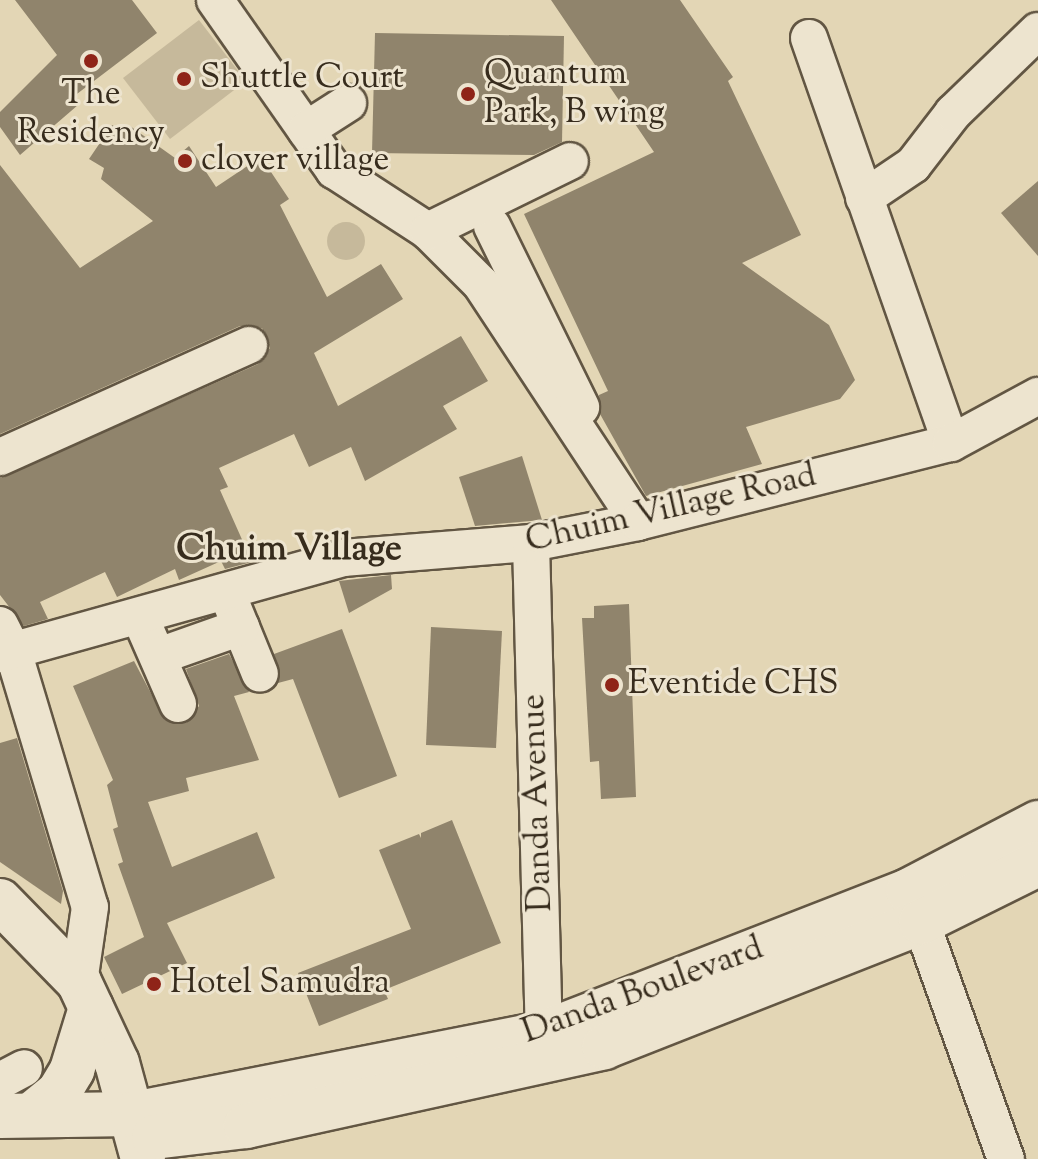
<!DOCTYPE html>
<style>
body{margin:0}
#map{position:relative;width:1038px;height:1159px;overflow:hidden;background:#e3d6b5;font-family:"Sorts Mill Goudy",serif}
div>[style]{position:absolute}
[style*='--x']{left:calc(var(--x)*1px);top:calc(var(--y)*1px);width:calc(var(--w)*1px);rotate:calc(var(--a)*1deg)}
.green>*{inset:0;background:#c6b99b}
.round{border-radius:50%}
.building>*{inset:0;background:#90846c}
.roads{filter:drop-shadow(2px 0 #625643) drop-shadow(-2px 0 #625643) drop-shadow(0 2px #625643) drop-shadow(0 -2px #625643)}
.minor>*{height:36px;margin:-18px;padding:0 18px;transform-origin:18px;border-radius:18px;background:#ede4cf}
.tertiary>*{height:44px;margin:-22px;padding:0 22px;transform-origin:22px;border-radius:22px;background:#ede4cf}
.secondary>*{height:44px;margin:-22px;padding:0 22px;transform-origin:22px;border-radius:22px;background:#ede4cf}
.dots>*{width:22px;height:22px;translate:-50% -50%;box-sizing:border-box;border:4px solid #ede4cf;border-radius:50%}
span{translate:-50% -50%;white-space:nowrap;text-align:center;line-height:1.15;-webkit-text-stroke:6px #ede4cf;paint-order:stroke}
.poi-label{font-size:34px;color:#372c1d}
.left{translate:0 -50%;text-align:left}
.street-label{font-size:34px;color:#372c1d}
.neighbourhood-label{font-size:36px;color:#372c1d;font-weight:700}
</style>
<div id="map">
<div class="green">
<i style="clip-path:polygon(199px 20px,246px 81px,170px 139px,123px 78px)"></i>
<i class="round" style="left:327px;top:222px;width:38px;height:38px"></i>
</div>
<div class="building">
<i style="clip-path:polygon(15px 0,132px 0,157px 33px,69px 100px,78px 105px,20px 155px,0 127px,0 112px,57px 55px)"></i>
<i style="clip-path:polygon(551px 0,680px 0,733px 77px,728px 81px,801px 235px,742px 263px,829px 325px,855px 380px,840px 399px,746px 427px,762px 464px,646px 496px,600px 414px,599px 395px,608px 391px,524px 214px,654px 152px)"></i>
<i style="clip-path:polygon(375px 33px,564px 36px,562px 142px,534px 155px,372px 153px)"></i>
<i style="clip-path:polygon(112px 125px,124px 132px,130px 126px,175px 158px,189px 146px,216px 187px,261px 157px,289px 199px,280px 205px,327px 297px,381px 264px,403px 299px,314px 353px,338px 406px,461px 336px,488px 381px,443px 406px,457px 429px,365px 481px,351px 447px,309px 467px,294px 434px,219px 468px,228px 487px,220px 490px,252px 562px,225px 569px,221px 561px,179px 580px,175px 569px,117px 597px,105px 572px,40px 602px,48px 619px,24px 626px,0 595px,0 478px,258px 364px,270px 348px,262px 328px,240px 326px,0 434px,0 165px,80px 268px,153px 221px,101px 179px,104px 168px,89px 159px)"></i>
<i style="clip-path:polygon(1038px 181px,1038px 256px,1001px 213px)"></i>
<i style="clip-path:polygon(522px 456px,542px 520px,475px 526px,459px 477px)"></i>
<i style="clip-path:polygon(391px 575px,392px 589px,349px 613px,339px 581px)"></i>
<i style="clip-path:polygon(629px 604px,636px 797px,601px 799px,599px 761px,590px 762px,582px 618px,594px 618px,594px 606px)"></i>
<i style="clip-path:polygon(431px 627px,502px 631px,496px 748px,426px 745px)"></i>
<i style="clip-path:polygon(342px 629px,397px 776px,339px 798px,293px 679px,278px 683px,274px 654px)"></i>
<i style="clip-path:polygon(229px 654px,249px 692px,234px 696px,259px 760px,186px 778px,189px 791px,148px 802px,172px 867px,257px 832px,275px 878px,167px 923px,187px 963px,122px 994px,104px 957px,144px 937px,118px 864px,123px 862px,113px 829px,118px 827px,107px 785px,113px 780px,73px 686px,134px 661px,165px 720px,186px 723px,199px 706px,186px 669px)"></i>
<i style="clip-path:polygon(17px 738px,63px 891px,61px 904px,0 862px,0 743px)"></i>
<i style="clip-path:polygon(452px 820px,501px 943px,384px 990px,388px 999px,319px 1026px,298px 973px,411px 929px,379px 850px,419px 834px,421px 838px,421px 833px)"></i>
</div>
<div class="roads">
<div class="minor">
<i style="--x:215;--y:0;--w:208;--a:55"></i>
<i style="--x:334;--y:170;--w:112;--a:33"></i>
<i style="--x:428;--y:231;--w:75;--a:45"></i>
<i style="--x:481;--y:284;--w:285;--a:56.6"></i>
<i style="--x:809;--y:38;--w:429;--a:70.7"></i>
<i style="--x:306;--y:130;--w:50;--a:-32.7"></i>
<i style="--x:864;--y:198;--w:59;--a:-34"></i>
<i style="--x:913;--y:165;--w:66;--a:-52.4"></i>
<i style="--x:953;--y:113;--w:118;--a:-44"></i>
<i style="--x:492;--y:226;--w:202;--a:63.8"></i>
<i style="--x:428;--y:231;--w:158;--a:-26.2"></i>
<i style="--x:0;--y:457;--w:273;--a:-24.2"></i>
<i style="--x:531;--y:543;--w:490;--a:88.5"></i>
<i style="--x:544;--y:1033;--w:24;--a:71"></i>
<i style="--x:227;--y:593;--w:87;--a:67.8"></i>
<i style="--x:140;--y:617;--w:95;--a:66.4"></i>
<i style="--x:0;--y:625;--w:29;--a:63"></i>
<i style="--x:13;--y:651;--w:267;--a:73.3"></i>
<i style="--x:90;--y:907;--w:76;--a:98.3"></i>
<i style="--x:0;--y:654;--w:356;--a:-15.6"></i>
<i style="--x:343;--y:558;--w:189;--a:-4.6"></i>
<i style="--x:531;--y:543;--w:109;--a:-11.1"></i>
<i style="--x:638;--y:522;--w:323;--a:-14.2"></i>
<i style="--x:951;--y:443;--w:99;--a:-28.4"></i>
<i style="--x:159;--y:656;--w:87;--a:-19.5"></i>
<i style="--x:921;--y:922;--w:252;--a:70.3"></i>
<i style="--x:0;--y:1081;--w:27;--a:-28"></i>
</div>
<div class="tertiary">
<i style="--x:0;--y:901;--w:113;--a:45.7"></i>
<i style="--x:79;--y:982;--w:89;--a:64.9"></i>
<i style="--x:117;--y:1063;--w:99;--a:74.8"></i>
</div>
<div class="secondary">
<i style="--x:31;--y:1115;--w:36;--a:-39"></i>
<i style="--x:59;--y:1092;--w:26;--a:-59"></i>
<i style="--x:72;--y:1070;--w:65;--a:-73"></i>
<i style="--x:0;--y:1116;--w:133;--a:-0.9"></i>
<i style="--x:133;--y:1114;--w:419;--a:-11.1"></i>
<i style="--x:544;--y:1033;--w:391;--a:-21.3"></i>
<i style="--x:908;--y:891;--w:147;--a:-27.6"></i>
<i style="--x:154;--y:1137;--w:93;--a:-6.8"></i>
<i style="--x:246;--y:1126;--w:367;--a:-12.4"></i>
<i style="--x:604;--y:1047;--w:341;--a:-21.5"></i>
<i style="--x:921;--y:922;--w:131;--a:-26.4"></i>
</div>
</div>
<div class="dots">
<i style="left:91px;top:61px;background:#8f2418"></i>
<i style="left:184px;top:79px;background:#8f2418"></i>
<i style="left:468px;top:94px;background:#8f2418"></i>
<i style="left:185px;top:161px;background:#8f2418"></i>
<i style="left:612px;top:685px;background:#8f2418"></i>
<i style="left:154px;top:984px;background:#8f2418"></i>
</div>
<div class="poi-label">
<span class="left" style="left:484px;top:94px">Quantum<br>Park, B wing</span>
<span class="left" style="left:200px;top:79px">Shuttle Court</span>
<span style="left:91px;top:114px">The<br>Residency</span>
<span class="left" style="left:201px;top:161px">clover village</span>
<span class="left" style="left:628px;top:685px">Eventide CHS</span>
<span class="left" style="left:170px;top:984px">Hotel Samudra</span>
</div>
<div class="street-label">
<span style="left:671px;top:509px;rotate:-13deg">Chuim Village Road</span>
<span style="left:538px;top:803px;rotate:-92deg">Danda Avenue</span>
<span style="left:643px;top:991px;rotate:-20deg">Danda Boulevard</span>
</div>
<div class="neighbourhood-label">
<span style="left:289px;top:551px">Chuim Village</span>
</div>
</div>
